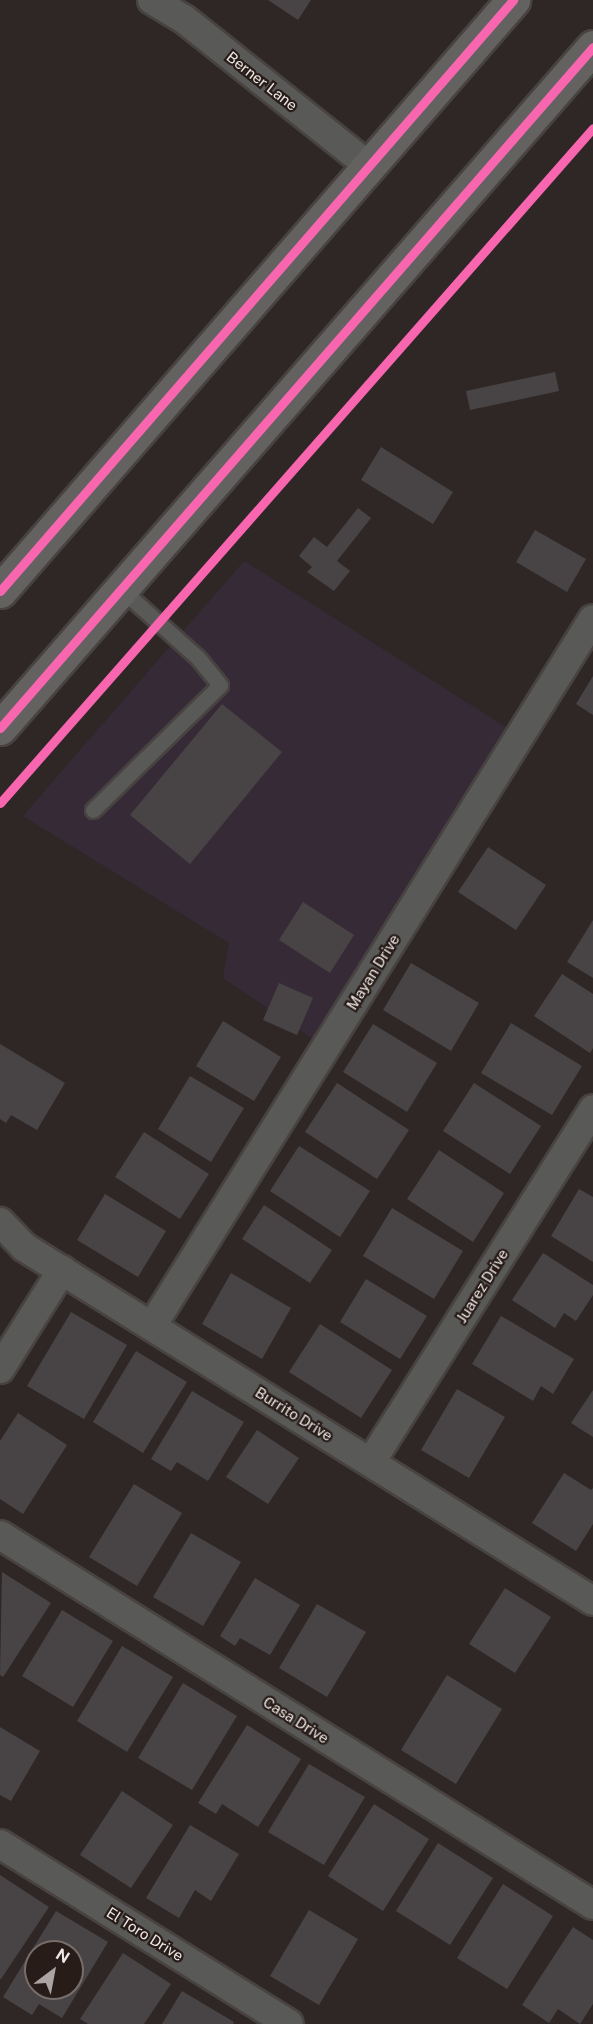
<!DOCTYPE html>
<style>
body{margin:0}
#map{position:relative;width:593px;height:2024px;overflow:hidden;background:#2e2726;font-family:"Public Sans",sans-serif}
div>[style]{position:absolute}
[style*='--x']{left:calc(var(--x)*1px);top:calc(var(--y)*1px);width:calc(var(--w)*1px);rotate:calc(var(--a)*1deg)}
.commercial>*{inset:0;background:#362a37}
.building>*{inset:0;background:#484445}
.roads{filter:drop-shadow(2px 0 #484341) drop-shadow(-2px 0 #484341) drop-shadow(0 2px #484341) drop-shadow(0 -2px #484341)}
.lane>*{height:15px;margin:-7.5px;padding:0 7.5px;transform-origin:7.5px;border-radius:7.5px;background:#595958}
.street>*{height:28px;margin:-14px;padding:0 14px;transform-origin:14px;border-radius:14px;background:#595958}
.primary>*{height:33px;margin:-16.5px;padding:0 16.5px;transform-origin:16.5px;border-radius:16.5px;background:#646260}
.cycleway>*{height:9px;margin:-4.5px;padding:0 4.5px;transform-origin:4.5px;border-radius:4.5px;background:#f766af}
span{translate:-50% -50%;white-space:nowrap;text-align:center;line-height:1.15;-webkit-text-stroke:4.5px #271c18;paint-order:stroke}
.street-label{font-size:15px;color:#eee7e4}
.north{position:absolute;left:24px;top:1940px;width:60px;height:60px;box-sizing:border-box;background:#271c18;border:2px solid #776d6a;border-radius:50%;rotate:32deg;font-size:16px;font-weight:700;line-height:24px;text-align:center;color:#eee7e4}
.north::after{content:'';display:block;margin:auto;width:21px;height:27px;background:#aba4a2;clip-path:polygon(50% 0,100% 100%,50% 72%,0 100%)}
</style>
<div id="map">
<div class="commercial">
<i style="clip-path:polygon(244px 561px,507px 728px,313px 1039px,223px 978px,229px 943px,23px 816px)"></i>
</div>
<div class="building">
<i style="clip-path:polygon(268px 0,311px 0,298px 20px)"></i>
<i style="clip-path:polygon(555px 372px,559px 391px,470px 410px,466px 391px)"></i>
<i style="clip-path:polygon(381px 447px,453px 492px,433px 524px,361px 480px)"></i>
<i style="clip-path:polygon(358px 508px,371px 518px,337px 561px,350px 571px,334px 591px,307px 572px,312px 567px,299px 556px,314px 537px,327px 547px)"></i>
<i style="clip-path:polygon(535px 530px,586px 559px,567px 592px,516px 562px)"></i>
<i style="clip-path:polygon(593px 676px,593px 715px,576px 704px)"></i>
<i style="clip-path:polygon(222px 704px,282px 752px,190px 864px,130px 815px)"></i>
<i style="clip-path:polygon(488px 847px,546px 885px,516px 930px,458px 892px)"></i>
<i style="clip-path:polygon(303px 902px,354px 935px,330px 973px,279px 940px)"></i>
<i style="clip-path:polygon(593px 920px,593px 978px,567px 962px)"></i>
<i style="clip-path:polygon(411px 963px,479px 1003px,451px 1051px,383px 1010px)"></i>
<i style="clip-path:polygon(562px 974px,593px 994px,593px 1048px,590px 1053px,534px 1016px)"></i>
<i style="clip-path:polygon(279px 983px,313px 998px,297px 1035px,263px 1020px)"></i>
<i style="clip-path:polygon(223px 1021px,281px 1057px,254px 1101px,196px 1066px)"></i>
<i style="clip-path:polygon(511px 1023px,582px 1066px,552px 1115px,481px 1073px)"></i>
<i style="clip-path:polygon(373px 1024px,437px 1063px,407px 1112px,343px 1072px)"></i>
<i style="clip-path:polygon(0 1044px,65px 1083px,37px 1130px,11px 1115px,6px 1123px,0 1119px)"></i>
<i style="clip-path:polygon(190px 1076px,244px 1108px,211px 1162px,158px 1129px)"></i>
<i style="clip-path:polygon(337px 1083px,409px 1130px,377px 1179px,305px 1132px)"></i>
<i style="clip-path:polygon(474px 1083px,541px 1126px,510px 1174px,443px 1131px)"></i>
<i style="clip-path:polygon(144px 1132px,209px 1174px,180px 1219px,115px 1177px)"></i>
<i style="clip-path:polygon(299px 1146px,370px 1191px,340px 1237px,270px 1191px)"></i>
<i style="clip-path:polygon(439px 1150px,504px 1193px,473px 1242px,407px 1199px)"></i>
<i style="clip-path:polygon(579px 1189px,593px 1197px,593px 1262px,551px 1236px)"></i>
<i style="clip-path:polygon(105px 1194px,166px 1231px,138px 1277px,77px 1240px)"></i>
<i style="clip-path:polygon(264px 1205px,332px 1250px,310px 1283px,242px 1239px)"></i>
<i style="clip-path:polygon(392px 1208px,463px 1251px,434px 1299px,363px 1256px)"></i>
<i style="clip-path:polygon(543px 1253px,593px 1285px,593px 1295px,576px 1321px,564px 1313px,555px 1328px,512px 1300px)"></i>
<i style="clip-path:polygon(231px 1273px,291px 1308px,262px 1359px,202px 1324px)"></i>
<i style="clip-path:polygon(366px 1279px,427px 1316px,400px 1359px,340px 1322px)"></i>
<i style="clip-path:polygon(71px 1312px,127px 1345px,84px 1419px,27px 1386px)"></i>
<i style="clip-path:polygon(501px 1316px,574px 1359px,553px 1394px,541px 1386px,533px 1401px,472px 1364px)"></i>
<i style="clip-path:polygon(320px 1324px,392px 1370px,361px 1418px,289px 1372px)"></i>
<i style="clip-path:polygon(136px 1351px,187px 1382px,143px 1453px,93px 1422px)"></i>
<i style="clip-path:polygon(457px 1389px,505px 1417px,469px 1478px,421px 1450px)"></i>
<i style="clip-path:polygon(593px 1390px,593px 1437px,571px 1423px)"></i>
<i style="clip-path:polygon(192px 1391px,244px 1422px,208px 1481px,177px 1462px,171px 1471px,151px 1459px)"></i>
<i style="clip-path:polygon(18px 1413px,67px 1445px,23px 1514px,0 1499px,0 1441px)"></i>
<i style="clip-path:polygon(257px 1430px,299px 1458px,268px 1504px,226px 1477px)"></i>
<i style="clip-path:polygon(564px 1473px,591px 1490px,593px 1488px,593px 1524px,576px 1551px,532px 1523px)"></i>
<i style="clip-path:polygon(134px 1484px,182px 1513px,137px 1586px,89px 1557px)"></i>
<i style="clip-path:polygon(191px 1533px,241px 1562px,203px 1626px,153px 1597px)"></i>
<i style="clip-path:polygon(2px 1572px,51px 1603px,3px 1677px,0 1675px)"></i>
<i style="clip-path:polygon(255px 1578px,300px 1605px,270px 1655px,240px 1638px,235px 1646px,220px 1636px)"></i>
<i style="clip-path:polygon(505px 1588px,551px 1617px,515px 1673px,469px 1644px)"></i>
<i style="clip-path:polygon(317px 1604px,366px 1632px,327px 1697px,279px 1668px)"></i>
<i style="clip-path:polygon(62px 1610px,113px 1641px,73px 1707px,22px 1676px)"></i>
<i style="clip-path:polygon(122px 1646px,173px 1677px,127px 1752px,77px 1721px)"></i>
<i style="clip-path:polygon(447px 1675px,502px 1709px,456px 1784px,401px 1750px)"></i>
<i style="clip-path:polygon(183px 1683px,237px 1716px,192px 1790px,138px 1758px)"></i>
<i style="clip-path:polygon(247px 1725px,301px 1759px,258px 1827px,222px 1804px,216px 1814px,198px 1803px)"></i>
<i style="clip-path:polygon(0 1727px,40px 1751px,11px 1801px,0 1795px)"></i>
<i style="clip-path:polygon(309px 1764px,365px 1797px,324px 1865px,268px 1832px)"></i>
<i style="clip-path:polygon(122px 1791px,173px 1825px,131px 1888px,80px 1855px)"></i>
<i style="clip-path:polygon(374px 1804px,429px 1839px,383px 1911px,328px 1876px)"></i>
<i style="clip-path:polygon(190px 1825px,239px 1854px,211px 1901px,195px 1890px,179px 1918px,146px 1898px)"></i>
<i style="clip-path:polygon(438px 1843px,493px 1878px,450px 1945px,396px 1911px)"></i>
<i style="clip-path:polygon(0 1875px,49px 1907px,1px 1979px,0 1979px)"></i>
<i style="clip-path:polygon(503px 1884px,553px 1916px,507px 1989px,457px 1958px)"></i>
<i style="clip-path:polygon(309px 1910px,358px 1939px,319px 2005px,270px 1976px)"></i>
<i style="clip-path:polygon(evenodd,56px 1911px,108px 1942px,62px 2018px,39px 2004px,32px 2015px,3px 1997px,56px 1911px,36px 1952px,72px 1952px,72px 1988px,36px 1988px,36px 1952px)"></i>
<i style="clip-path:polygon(573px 1927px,593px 1940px,593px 2004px,580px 2024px,558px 2009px,549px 2023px,522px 2005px)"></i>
<i style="clip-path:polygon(123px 1953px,171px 1984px,144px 2024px,88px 2024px,80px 2019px)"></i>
<i style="clip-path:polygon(182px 1991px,234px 2022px,233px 2024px,162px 2024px)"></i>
</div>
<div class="roads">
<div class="lane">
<i style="--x:93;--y:810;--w:178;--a:-44.5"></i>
<i style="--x:220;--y:685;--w:36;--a:-129"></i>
<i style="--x:197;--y:657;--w:101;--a:-138.2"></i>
</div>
<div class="street">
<i style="--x:152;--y:0;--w:37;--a:31"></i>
<i style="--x:184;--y:19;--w:236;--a:38.5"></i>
<i style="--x:0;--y:1222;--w:35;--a:46"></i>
<i style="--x:24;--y:1247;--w:670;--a:31.89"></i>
<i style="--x:152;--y:1326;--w:833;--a:-58.05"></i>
<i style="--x:0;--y:1369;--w:117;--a:-57.9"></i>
<i style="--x:371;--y:1462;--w:417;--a:-57.8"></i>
<i style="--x:0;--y:1535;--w:699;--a:31.96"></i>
<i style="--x:0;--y:1844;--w:340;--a:31.9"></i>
</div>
<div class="primary">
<i style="--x:0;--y:591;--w:783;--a:-49.04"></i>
<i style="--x:0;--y:728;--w:903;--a:-48.95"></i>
</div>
</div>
<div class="cycleway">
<i style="--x:0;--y:591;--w:783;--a:-49.04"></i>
<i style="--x:0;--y:728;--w:903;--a:-48.95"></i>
<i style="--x:0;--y:803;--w:898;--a:-48.7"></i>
</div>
<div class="street-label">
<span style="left:262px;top:81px;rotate:38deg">Berner Lane</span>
<span style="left:373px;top:972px;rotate:-58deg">Mayan Drive</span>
<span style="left:482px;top:1286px;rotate:-58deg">Juarez Drive</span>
<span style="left:294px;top:1414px;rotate:32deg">Burrito Drive</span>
<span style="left:296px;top:1720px;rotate:32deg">Casa Drive</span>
<span style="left:145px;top:1934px;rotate:32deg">El Toro Drive</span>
</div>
<div class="north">N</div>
</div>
